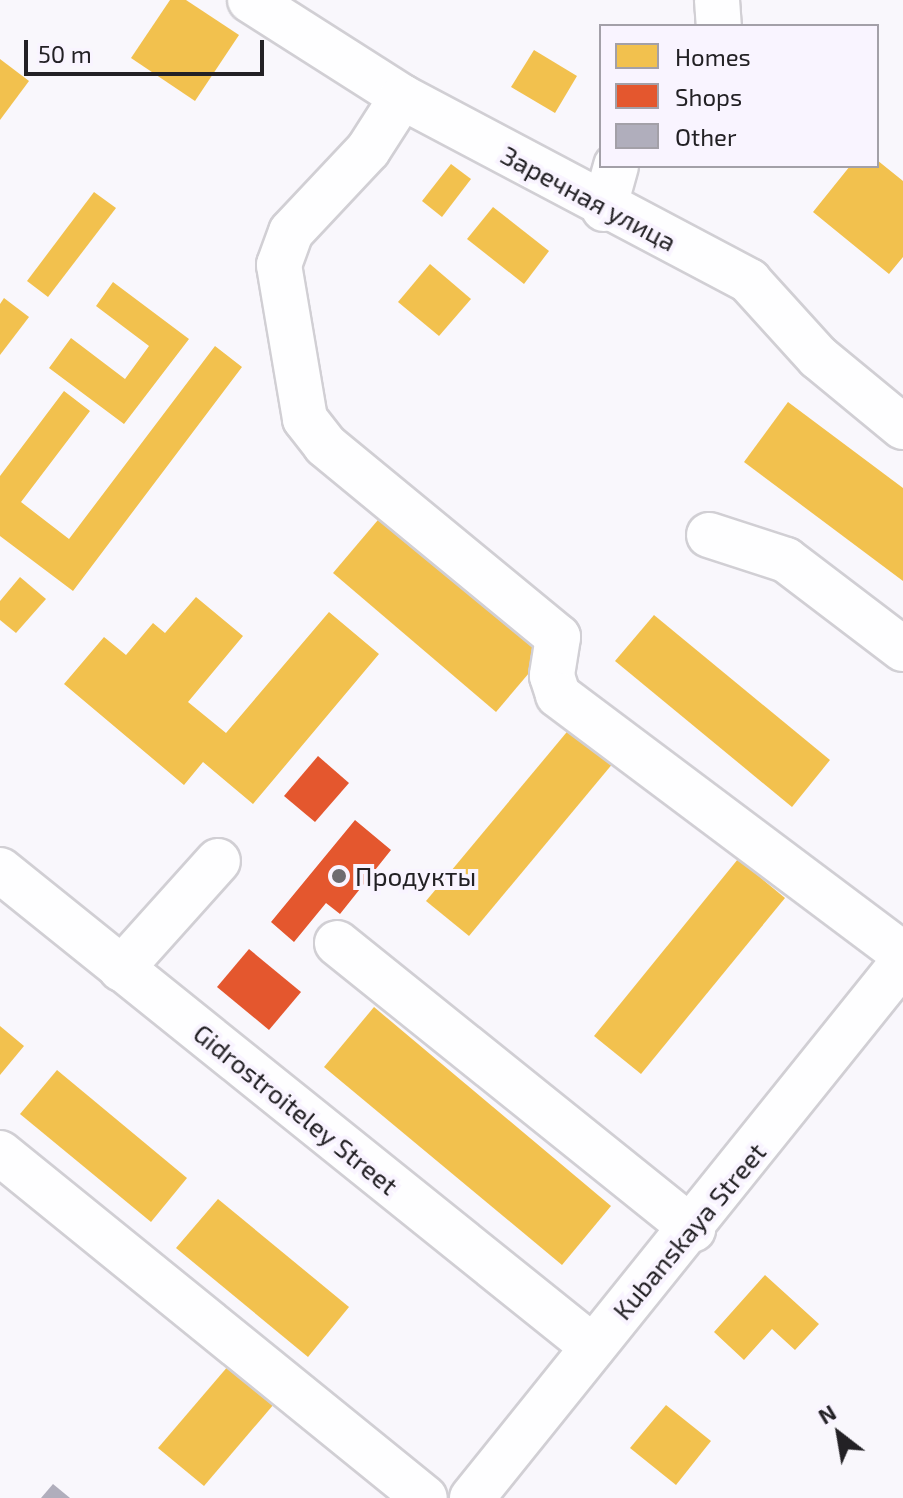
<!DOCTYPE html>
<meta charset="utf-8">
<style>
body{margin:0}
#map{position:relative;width:903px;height:1498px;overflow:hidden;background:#f9f7fc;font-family:"Exo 2",sans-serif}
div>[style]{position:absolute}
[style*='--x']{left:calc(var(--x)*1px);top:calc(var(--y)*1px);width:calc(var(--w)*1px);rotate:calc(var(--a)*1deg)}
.homes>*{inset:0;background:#f2c14e}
.shops>*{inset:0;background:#e4572e}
.building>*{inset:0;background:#b0aebc}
.roads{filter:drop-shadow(2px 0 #d1cfd4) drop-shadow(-2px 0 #d1cfd4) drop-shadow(0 2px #d1cfd4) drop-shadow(0 -2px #d1cfd4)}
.minor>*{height:44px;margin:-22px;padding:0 22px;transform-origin:22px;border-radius:22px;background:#fefeff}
.dots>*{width:22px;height:22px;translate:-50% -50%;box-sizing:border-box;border:4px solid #f9f4ff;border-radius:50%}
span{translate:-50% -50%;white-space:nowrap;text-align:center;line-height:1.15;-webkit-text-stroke:8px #f9f4ff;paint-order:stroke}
.street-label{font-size:26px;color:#232125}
.poi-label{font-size:26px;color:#232125}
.left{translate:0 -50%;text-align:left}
.legend{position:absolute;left:599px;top:24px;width:280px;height:144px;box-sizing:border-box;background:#f9f4ff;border:2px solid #a3a0a8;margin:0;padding:10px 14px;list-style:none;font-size:24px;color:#232125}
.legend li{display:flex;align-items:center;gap:16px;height:40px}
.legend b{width:40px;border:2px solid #a3a0a8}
.north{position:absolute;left:799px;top:1394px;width:80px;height:80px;-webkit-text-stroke:6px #f9f4ff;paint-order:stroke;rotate:329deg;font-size:22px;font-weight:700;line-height:32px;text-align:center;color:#232125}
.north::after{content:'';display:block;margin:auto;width:28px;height:36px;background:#232125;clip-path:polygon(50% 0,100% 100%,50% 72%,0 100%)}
.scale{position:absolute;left:24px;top:40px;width:240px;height:36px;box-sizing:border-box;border:4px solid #232125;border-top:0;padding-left:10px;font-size:24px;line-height:28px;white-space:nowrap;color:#232125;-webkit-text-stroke:6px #f9f4ff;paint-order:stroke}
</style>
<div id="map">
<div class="homes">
<i style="clip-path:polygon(170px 0,186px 0,239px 35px,195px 101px,131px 58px)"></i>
<i style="clip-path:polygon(534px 50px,577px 76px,555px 113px,511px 87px)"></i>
<i style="clip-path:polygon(0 59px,29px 81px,0 120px)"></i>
<i style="clip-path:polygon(877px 160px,903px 181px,903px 257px,889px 274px,813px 212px,850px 166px,877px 166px)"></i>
<i style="clip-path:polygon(451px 164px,471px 179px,442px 217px,422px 201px)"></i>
<i style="clip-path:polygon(94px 192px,116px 208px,48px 297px,27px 281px)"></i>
<i style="clip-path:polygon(493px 207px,549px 251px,524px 284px,467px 239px)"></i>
<i style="clip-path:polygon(430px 264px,471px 299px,439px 336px,398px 302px)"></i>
<i style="clip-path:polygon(113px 282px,189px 339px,124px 424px,49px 368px,71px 338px,125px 379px,149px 346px,96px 306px)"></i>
<i style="clip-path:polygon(4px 298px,29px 317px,0 355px,0 304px)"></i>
<i style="clip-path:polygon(215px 346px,242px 367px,73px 591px,0 536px,0 476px,64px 391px,90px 411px,21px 502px,69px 539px)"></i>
<i style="clip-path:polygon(788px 402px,903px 488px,903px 581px,744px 462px)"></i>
<i style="clip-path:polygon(383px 514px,546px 653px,496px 712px,333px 573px)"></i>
<i style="clip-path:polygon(20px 577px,46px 599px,16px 633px,0 620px,0 601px)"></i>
<i style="clip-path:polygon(196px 597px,243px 636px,188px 702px,226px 733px,329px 612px,379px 654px,253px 804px,203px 762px,184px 785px,64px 684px,104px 637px,126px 655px,153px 623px,165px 633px)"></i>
<i style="clip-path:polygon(654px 615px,830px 760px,792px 807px,615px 661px)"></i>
<i style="clip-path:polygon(571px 727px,614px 762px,469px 936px,426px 901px)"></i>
<i style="clip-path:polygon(738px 859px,785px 898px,641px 1074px,594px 1036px)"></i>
<i style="clip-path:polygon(374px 1007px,611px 1206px,562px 1265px,324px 1067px)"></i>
<i style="clip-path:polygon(0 1026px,24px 1046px,0 1075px)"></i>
<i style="clip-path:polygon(57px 1070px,187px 1178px,151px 1222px,20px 1114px)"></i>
<i style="clip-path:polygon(218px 1199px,349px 1307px,308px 1357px,176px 1248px)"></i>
<i style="clip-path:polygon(765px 1275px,819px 1324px,795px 1350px,772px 1329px,744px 1360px,714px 1332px)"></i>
<i style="clip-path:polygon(229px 1365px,274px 1404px,204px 1486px,158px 1448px)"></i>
<i style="clip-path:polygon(666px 1405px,711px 1441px,676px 1485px,630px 1448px)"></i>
</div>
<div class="shops">
<i style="clip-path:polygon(318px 756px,349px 783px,315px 822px,284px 796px)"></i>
<i style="clip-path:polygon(355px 820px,391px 850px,340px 914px,326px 903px,294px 942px,271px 922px)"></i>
<i style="clip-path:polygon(249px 949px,301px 992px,269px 1030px,217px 987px)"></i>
</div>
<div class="building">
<i style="clip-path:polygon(53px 1484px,70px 1498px,41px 1498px)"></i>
</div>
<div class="roads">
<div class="minor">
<i style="--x:250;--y:0;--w:180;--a:32.5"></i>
<i style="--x:402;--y:97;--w:393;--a:27.9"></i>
<i style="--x:749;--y:281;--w:103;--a:47.8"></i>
<i style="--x:818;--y:357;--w:110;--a:39.5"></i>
<i style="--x:717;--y:0;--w:26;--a:86"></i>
<i style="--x:402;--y:97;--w:63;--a:122.7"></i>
<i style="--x:368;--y:150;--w:112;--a:133.2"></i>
<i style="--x:291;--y:232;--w:35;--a:110"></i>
<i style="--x:279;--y:265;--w:156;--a:80.4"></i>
<i style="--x:305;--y:419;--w:33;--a:52"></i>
<i style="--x:325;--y:445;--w:302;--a:39.5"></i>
<i style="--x:558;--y:637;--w:39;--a:99"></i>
<i style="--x:552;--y:676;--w:20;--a:72"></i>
<i style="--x:558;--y:695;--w:431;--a:36.9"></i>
<i style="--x:604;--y:209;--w:45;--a:-74.4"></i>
<i style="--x:709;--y:535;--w:81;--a:18"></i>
<i style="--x:786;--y:560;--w:147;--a:37.3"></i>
<i style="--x:0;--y:870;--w:761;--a:38.81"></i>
<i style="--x:337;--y:943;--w:457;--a:38.8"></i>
<i style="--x:121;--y:969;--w:145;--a:-48.1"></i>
<i style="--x:0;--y:1153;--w:547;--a:39.07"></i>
<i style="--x:472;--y:1498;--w:688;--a:-51.2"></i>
</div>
</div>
<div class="dots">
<i style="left:339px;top:876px;background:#6e6c70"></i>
</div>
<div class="street-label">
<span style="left:589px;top:198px;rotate:28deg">Заречная улица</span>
<span style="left:296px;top:1109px;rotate:39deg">Gidrostroiteley Street</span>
<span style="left:689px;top:1231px;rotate:-50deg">Kubanskaya Street</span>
</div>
<div class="poi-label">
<span class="left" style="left:355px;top:876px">Продукты</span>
</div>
<ul class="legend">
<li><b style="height:22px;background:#f2c14e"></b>Homes</li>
<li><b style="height:22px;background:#e4572e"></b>Shops</li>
<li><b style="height:22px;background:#b0aebc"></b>Other</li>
</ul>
<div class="north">N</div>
<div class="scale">50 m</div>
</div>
